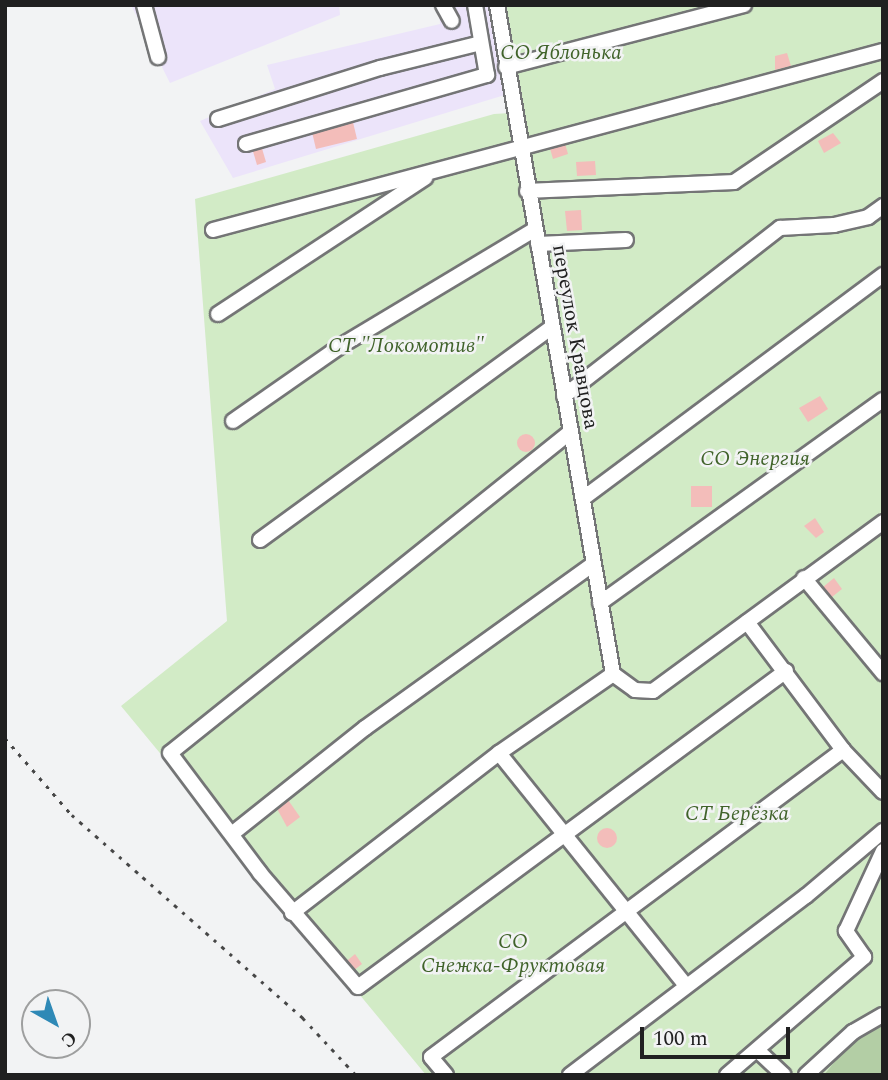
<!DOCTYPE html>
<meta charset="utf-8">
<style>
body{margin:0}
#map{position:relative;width:888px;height:1080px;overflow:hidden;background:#f2f3f4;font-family:Spectral,serif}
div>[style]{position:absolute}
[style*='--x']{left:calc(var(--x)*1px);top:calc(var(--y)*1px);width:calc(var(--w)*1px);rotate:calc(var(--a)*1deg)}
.industrial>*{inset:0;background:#ece4fa}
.green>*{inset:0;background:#d2ebc6}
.forest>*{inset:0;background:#b3cea5}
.building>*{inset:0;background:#f3bdba}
.round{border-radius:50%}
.roads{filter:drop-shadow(2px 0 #747576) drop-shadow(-2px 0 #747576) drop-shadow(0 2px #747576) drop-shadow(0 -2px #747576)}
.minor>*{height:14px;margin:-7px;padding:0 7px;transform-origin:7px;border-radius:7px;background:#fff}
.rail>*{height:2.5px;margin-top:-1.25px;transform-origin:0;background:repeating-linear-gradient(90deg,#464646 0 3.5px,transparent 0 10.5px)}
span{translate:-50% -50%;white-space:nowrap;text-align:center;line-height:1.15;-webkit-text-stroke:5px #f2f3f4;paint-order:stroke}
.park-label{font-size:21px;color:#40632a;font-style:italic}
.street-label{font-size:21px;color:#202020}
.frame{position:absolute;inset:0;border:7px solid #202020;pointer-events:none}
.north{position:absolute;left:21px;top:989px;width:70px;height:70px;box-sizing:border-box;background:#f2f3f4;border:2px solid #9e9f9f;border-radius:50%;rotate:140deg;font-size:19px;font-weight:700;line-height:28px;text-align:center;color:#202020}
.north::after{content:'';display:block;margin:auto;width:24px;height:32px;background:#2f89b6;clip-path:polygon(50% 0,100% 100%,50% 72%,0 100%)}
.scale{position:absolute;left:640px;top:1027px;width:150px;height:32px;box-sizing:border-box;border:4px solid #202020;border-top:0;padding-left:9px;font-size:21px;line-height:24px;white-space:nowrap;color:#202020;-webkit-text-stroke:5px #f2f3f4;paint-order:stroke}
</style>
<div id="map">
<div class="industrial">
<i style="clip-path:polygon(131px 5px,339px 5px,340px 15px,170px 83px)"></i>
<i style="clip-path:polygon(439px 5px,494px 5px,508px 94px,233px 178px,200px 121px,275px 89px,267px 65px,440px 24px)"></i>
</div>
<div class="green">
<i style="clip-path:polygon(502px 5px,883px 5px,883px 1075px,426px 1075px,121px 706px,227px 621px,195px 199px,494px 114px,523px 112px)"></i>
</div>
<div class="forest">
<i style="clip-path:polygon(883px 1026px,883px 1075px,824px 1075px,854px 1038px)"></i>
</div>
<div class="building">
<i style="clip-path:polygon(787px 53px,791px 66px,775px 70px,775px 56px)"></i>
<i style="clip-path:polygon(352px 118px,357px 139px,316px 149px,311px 128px)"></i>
<i style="clip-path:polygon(833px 133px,841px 143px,824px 153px,818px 141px)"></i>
<i style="clip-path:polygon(564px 140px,568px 154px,553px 159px,549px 145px)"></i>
<i style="clip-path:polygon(261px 145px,266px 162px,257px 165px,252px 148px)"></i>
<i style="clip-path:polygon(595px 161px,596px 175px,577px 176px,576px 162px)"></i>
<i style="clip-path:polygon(581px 210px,582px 230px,567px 231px,565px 211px)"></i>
<i style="clip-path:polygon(820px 396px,828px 409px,808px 422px,799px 408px)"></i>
<i class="round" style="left:517px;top:434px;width:18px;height:18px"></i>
<i style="clip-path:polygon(691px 486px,712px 486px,712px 507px,691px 507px)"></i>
<i style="clip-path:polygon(815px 518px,824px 532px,816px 538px,804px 526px)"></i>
<i style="clip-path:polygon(834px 578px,842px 589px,832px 597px,823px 587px)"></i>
<i style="clip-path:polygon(286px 797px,300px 817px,287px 827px,275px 805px)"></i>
<i class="round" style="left:597px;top:828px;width:20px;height:20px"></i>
<i style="clip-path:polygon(355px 954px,362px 964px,349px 974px,342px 965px)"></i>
</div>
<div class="roads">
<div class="minor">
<i style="--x:144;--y:5;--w:54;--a:74.9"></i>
<i style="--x:443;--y:5;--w:18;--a:61"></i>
<i style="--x:497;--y:5;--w:679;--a:80.16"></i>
<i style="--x:506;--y:67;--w:246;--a:-14.6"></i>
<i style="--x:218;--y:119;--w:170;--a:-17.5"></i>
<i style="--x:380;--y:68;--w:104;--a:-13.9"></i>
<i style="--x:246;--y:144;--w:251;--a:-16"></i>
<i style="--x:487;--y:75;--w:71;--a:-99.7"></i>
<i style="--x:527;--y:191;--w:207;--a:-2.5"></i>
<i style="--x:734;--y:182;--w:180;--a:-34.1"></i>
<i style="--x:213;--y:230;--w:693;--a:-14.96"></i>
<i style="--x:538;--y:244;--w:88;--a:-2.6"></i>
<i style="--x:218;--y:314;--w:248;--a:-33.3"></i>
<i style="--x:564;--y:396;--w:274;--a:-37.9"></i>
<i style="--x:780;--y:228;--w:54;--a:-3.2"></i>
<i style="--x:834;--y:225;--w:35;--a:-13"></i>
<i style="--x:868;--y:217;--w:19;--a:-36"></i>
<i style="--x:233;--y:421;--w:129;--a:-34.9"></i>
<i style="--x:339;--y:347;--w:229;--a:-31"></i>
<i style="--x:569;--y:433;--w:511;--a:141.27"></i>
<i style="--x:170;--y:753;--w:150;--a:53.1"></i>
<i style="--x:260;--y:873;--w:150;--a:49.3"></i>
<i style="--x:358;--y:987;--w:532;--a:-36.44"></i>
<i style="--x:585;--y:497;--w:372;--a:-36.7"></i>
<i style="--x:260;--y:540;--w:360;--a:-36.1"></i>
<i style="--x:804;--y:578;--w:124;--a:50.3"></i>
<i style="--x:600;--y:603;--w:348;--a:-35.7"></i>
<i style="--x:747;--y:622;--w:160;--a:53.1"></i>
<i style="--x:843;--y:750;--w:58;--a:46.4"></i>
<i style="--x:613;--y:674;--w:27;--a:36"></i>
<i style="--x:635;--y:690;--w:18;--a:3"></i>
<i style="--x:653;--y:691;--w:285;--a:-36.3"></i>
<i style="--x:499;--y:753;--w:295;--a:51.2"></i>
<i style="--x:233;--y:833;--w:169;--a:-38.5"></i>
<i style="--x:365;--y:728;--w:279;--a:-35.7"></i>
<i style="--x:292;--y:913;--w:262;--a:-37.7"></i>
<i style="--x:499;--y:753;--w:139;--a:-34.7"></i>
<i style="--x:758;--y:1051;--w:35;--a:43"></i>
<i style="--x:446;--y:1075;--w:23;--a:-130"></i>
<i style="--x:431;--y:1057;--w:514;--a:-36.69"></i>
<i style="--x:570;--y:1075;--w:296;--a:-37.2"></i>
<i style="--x:806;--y:896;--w:101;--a:-40.2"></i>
<i style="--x:727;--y:1075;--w:181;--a:-40.7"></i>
<i style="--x:864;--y:957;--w:32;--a:-125"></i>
<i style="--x:846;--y:931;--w:88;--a:-65.2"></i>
<i style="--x:806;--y:1075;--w:64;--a:-42.5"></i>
<i style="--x:853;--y:1032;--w:34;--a:-30"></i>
</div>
</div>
<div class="rail">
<i style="--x:5;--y:738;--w:102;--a:49"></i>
<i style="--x:72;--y:815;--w:308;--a:41.3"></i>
<i style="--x:303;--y:1018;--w:78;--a:47.1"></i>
</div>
<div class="park-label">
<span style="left:561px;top:53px">СО Яблонька</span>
<span style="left:406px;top:346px">СТ "Локомотив"</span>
<span style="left:755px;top:459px">СО Энергия</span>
<span style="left:737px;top:814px">СТ Берёзка</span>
<span style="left:513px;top:954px">СО<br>Снежка-Фруктовая</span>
</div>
<div class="street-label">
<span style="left:575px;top:337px;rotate:80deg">переулок Кравцова</span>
</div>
<div class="frame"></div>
<div class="north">С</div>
<div class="scale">100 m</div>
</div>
